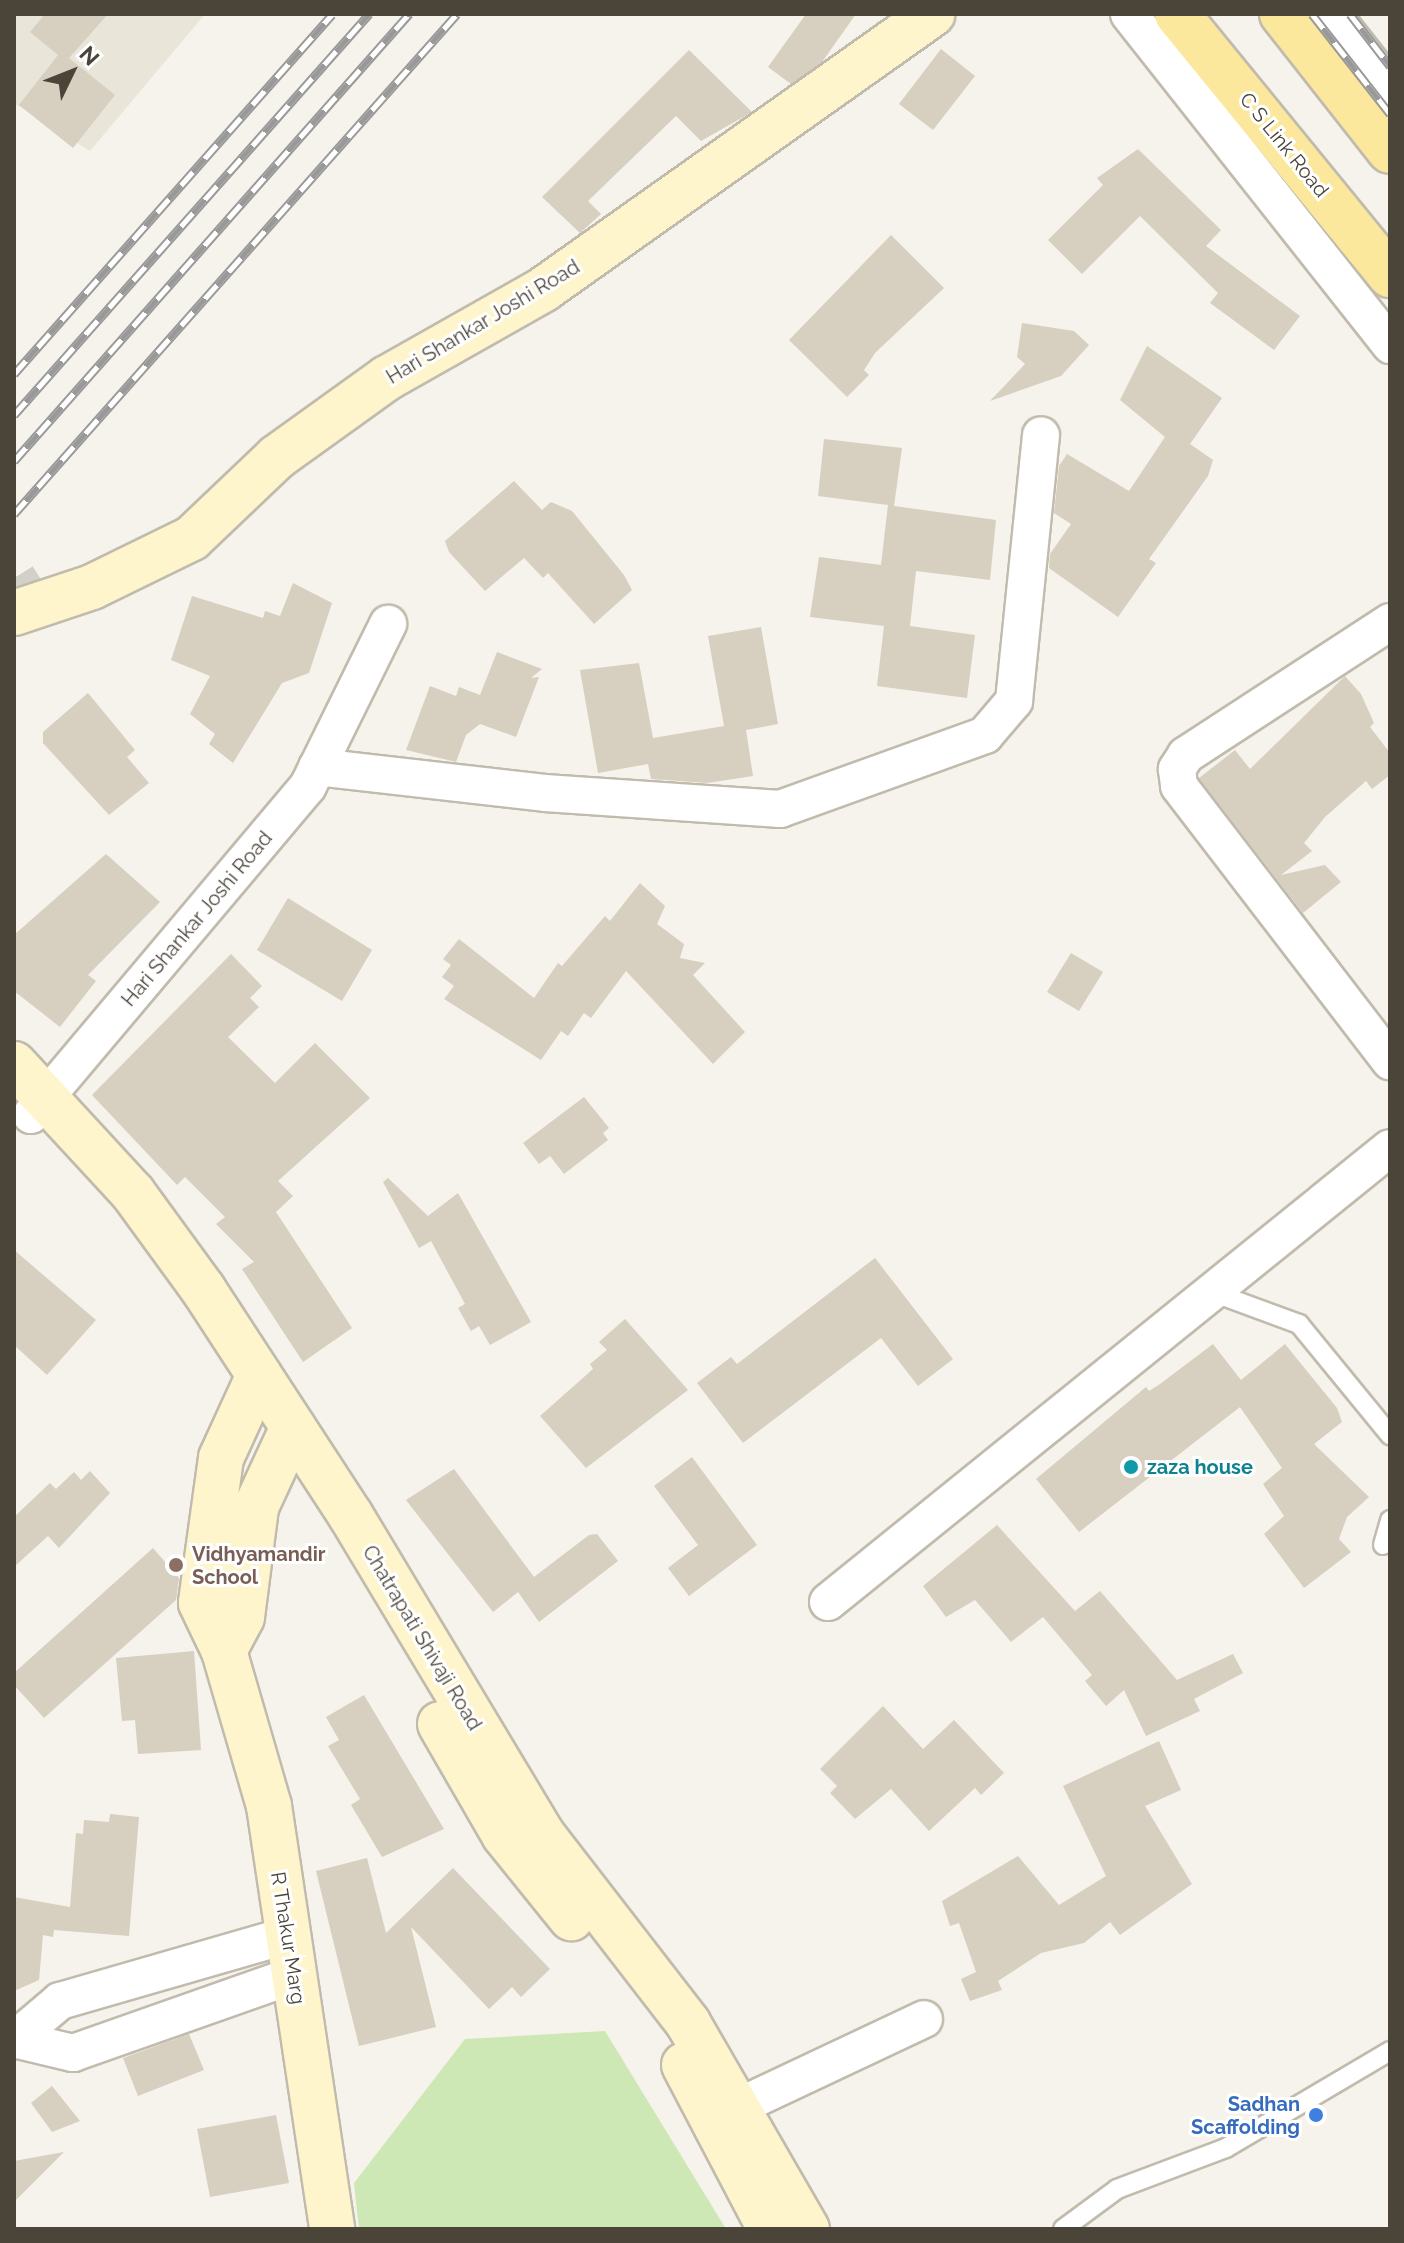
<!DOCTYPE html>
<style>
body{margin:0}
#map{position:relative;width:1404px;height:2243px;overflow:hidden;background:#f5f3eb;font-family:Raleway,sans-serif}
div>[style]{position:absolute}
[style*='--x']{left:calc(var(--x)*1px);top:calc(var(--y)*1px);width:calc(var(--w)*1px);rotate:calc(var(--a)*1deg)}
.residential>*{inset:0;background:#e9e5d9}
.green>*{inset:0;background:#cee8b5}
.building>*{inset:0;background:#d7cfc0}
.secondary-tunnel>*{height:44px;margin-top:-22px;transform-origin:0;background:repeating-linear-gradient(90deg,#d3d0c7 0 44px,transparent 0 66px)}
.roads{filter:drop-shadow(2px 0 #c1bbad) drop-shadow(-2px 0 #c1bbad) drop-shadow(0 2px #c1bbad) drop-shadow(0 -2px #c1bbad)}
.lane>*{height:18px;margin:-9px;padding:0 9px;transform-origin:9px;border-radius:9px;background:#fff}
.street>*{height:36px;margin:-18px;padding:0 18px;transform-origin:18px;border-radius:18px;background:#fff}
.secondary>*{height:44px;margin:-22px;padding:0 22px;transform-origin:22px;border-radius:22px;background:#fef5cd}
.primary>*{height:44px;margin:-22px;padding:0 22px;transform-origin:22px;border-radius:22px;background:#fce89d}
.rail>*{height:9px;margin-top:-4.5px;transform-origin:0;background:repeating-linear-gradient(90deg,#fff 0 18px,#999 0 36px);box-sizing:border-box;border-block:2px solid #999}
.dots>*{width:22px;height:22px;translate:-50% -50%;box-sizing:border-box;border:4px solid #fff;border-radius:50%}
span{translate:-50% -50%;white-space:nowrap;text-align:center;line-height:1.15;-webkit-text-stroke:6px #fff;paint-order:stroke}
.street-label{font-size:20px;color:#4a4439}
.culture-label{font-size:20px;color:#0d838f;font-weight:700}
.left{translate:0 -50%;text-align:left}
.education-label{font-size:20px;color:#785e54;font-weight:700}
.shop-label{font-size:20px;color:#366cbe;font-weight:700}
.right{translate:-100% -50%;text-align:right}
.frame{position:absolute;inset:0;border:16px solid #4a4439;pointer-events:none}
.north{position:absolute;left:32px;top:32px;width:80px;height:80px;-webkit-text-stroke:6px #fff;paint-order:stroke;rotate:47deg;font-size:22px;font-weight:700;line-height:32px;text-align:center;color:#4a4439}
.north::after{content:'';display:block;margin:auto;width:28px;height:36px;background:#4a4439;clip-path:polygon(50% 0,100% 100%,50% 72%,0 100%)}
</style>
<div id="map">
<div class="residential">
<i style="clip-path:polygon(14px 14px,205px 14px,90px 151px,14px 103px)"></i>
</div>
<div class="green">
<i style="clip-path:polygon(605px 2031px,726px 2229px,359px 2229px,354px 2183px,465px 2039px)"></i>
</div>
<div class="building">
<i style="clip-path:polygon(45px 14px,108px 14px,69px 58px,115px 95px,73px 148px,19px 105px,58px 55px,30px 32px)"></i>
<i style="clip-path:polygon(806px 14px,856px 14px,822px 62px,791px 84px,768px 67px)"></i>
<i style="clip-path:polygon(941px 49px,975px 76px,933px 130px,899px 104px)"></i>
<i style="clip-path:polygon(689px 50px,752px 112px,701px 141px,676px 116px,588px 201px,601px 214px,580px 233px,542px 197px)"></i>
<i style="clip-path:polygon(1138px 149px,1221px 230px,1206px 246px,1300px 316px,1274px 350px,1210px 303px,1218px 293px,1140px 216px,1082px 274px,1048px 240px,1103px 185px,1097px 178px)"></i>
<i style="clip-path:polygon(891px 235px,944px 288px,875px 353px,864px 370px,869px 375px,847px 397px,789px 340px)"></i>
<i style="clip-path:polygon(1022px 323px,1074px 331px,1089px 345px,1061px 376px,990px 401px,1025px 364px,1017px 357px)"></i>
<i style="clip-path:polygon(1147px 346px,1222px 398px,1190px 444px,1213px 460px,1208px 476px,1149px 559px,1156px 563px,1118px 617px,1049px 568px,1050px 554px,1071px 524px,1054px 513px,1059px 466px,1067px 454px,1129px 491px,1165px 437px,1120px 400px)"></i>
<i style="clip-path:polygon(824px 439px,902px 448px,894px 506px,996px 520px,990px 580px,916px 571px,910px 626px,975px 635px,967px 698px,877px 686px,884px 626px,810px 617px,819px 557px,881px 565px,888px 505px,818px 496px)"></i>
<i style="clip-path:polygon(514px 481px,542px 510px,551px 502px,572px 511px,624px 575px,632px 590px,594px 624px,548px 573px,543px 578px,524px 558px,485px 591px,449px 552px,445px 541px)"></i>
<i style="clip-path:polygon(293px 583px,332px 603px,309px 673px,282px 683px,233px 763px,209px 744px,215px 734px,190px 714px,210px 676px,171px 660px,192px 596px,263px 618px,265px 611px,280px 616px)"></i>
<i style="clip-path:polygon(761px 627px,778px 724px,746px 730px,753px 776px,707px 783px,651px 779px,648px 764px,598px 773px,580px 670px,639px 663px,653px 738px,724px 726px,708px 636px)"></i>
<i style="clip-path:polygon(497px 652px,542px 669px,531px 678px,539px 677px,516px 737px,480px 724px,466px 735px,456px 762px,406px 750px,430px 686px,456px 696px,459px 687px,480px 695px)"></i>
<i style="clip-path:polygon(1345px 676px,1361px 694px,1374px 723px,1370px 727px,1390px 753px,1390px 775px,1372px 789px,1366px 781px,1325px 817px,1304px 843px,1312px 851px,1281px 875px,1325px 865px,1341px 882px,1303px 913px,1199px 778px,1235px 750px,1250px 769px)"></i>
<i style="clip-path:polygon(88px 693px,135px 750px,127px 757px,149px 783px,109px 815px,43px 743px,43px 732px)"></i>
<i style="clip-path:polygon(106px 854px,160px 902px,88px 975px,96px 981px,60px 1027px,14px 991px,14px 935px)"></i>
<i style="clip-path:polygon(640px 883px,665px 906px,657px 924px,684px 944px,680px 958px,705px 963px,693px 975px,745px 1032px,713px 1064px,626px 971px,591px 1018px,584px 1013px,568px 1036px,561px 1031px,541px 1060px,444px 999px,454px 986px,442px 977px,451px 965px,443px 959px,459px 939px,534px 998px,558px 963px,562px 966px,605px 916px,610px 921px)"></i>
<i style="clip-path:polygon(288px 898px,372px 950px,342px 1001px,257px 950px)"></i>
<i style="clip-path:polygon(1071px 953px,1103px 972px,1079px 1011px,1047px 992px)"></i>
<i style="clip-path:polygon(231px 954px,262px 986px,250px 998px,259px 1007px,228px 1037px,275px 1083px,315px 1043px,370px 1098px,278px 1181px,293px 1196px,276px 1212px,352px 1328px,303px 1362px,242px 1269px,254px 1262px,216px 1224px,225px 1217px,185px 1177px,177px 1185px,92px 1095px)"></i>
<i style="clip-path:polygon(584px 1097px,609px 1128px,603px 1133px,608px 1140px,564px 1174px,550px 1156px,539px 1164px,523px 1143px)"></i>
<i style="clip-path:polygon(388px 1178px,428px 1216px,458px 1193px,531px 1322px,490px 1345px,479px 1326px,471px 1331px,458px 1308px,465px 1304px,431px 1241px,419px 1248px,383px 1182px)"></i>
<i style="clip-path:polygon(14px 1250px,96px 1320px,47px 1375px,14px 1345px)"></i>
<i style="clip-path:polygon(875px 1258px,953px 1359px,918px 1386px,881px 1338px,743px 1443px,697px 1383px,731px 1357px,737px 1364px)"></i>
<i style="clip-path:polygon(625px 1319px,688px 1390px,586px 1468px,540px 1416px,593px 1369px,590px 1364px,607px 1350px,599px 1342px)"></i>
<i style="clip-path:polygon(1213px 1344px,1241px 1380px,1285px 1344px,1337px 1408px,1342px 1422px,1314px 1444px,1369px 1497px,1347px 1517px,1339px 1539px,1351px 1552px,1304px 1588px,1264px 1534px,1284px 1516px,1263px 1484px,1282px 1468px,1240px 1407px,1079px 1532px,1036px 1479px,1146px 1387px,1149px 1391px,1160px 1384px)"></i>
<i style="clip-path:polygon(692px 1457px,757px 1545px,689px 1596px,668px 1568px,698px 1545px,654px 1486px)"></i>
<i style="clip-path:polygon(454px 1469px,534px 1577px,589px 1535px,597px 1534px,618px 1561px,539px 1622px,518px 1592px,493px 1612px,406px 1500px)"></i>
<i style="clip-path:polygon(90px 1471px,110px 1493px,59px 1548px,48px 1536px,14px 1567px,14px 1517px,50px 1483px,56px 1489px,74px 1472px,81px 1480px)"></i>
<i style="clip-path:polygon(997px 1525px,1075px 1611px,1100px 1591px,1177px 1680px,1233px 1654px,1243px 1673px,1194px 1699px,1200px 1711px,1146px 1736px,1124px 1690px,1106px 1706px,1085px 1681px,1092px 1675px,1043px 1617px,1011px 1642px,975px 1600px,946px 1617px,923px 1586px)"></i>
<i style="clip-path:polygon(153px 1548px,179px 1578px,176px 1600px,44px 1718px,14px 1685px,14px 1673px)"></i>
<i style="clip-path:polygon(194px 1651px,201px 1750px,138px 1754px,135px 1720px,122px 1721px,116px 1658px)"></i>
<i style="clip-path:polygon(364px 1695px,444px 1829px,382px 1857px,351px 1805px,360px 1799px,328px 1746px,339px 1740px,326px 1717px)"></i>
<i style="clip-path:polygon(883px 1706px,923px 1749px,954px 1720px,1004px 1773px,981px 1795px,975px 1788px,929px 1831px,891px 1789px,855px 1819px,830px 1793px,837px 1786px,820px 1769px)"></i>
<i style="clip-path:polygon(1159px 1741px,1181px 1790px,1145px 1806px,1192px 1884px,1120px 1935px,1110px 1922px,1084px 1943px,1041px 1953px,998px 1981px,1002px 1990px,970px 2001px,961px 1979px,976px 1972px,959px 1923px,950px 1926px,942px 1901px,1018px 1856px,1059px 1905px,1106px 1876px,1063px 1786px)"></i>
<i style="clip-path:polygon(110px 1814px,139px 1817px,129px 1936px,54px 1930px,53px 1937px,43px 1935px,39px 1980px,14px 1991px,14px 1897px,70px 1907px,76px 1833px,83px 1834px,84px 1820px,109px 1822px)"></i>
<i style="clip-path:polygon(367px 1858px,386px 1933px,453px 1868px,550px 1969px,521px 1997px,512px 1987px,489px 2009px,411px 1927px,436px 2027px,359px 2046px,316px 1871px)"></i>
<i style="clip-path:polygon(189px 2034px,204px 2070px,138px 2096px,123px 2058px)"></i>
<i style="clip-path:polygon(52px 2086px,80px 2121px,52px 2132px,31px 2103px)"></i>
<i style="clip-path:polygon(276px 2115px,289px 2183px,210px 2197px,197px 2129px)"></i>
<i style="clip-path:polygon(64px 2152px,14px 2202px,14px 2161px)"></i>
</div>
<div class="secondary-tunnel">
<i style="--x:14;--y:578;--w:25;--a:58"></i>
</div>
<div class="roads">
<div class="lane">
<i style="--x:1212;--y:1292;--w:93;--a:20.2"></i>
<i style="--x:1299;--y:1324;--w:144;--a:50.7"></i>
<i style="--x:1383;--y:1545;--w:26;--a:-74"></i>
<i style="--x:1063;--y:2229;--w:67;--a:-36.5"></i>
<i style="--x:1117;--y:2189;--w:116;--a:-20.6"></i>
<i style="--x:1226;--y:2148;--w:191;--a:-30.6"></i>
</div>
<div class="street">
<i style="--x:1129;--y:14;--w:422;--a:51.7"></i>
<i style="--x:1332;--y:14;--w:94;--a:51.9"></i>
<i style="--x:1390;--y:622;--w:244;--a:146.9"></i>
<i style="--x:1186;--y:755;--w:17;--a:123"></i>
<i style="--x:1177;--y:769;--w:17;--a:83"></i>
<i style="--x:1179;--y:786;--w:347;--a:52.5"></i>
<i style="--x:317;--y:767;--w:229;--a:6.5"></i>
<i style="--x:545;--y:793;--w:236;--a:3.9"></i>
<i style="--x:780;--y:809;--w:218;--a:-19.8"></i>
<i style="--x:985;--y:735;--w:45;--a:-49.5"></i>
<i style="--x:1014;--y:701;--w:267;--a:-84.2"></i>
<i style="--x:31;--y:1115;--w:430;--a:-49.9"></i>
<i style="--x:308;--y:786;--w:181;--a:-63.7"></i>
<i style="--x:828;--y:1602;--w:722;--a:-38.93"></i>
<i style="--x:14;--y:2040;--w:60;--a:-40.3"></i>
<i style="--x:60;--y:2001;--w:237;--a:-16.1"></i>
<i style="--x:18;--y:2040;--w:57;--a:13.3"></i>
<i style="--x:73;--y:2053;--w:234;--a:-19.4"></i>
<i style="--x:714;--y:2118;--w:232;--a:-25.2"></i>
</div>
<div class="secondary">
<i style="--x:14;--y:613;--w:82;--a:-18.4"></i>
<i style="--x:92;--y:587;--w:111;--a:-26.1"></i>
<i style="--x:192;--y:538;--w:117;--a:-43.6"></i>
<i style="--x:277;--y:457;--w:135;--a:-35.7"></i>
<i style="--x:387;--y:378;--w:180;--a:-29.5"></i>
<i style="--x:544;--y:289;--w:476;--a:-35.3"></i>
<i style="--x:14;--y:1064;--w:176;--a:47.3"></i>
<i style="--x:133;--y:1193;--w:119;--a:53.9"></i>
<i style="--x:203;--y:1289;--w:271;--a:56.9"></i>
<i style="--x:351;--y:1516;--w:371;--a:59"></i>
<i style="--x:542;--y:1834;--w:239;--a:52.3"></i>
<i style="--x:688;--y:2023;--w:238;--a:60"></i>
<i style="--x:259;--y:1375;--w:91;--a:114.6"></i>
<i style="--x:221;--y:1458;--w:146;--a:97.9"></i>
<i style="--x:201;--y:1603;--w:53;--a:64.4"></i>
<i style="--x:224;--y:1651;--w:161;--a:73.8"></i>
<i style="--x:269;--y:1806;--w:428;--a:81.5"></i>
<i style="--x:224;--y:1651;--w:38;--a:-62"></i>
<i style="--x:242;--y:1617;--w:111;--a:-82.7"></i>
<i style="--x:256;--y:1507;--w:88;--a:-65.2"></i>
<i style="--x:440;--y:1724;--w:128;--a:60"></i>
<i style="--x:504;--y:1835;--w:107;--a:51.1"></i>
<i style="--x:684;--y:2065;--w:185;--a:62.3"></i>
</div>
<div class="primary">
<i style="--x:1177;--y:14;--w:337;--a:50.8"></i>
<i style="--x:1282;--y:14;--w:174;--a:51.8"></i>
</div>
</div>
<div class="rail">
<i style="--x:1312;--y:14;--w:127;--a:52"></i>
<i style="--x:1350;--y:14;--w:66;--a:52.4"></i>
<i style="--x:14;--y:374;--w:480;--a:-48.5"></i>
<i style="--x:14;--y:415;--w:536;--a:-48.48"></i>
<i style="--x:14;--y:461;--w:597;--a:-48.53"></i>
<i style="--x:14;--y:514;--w:668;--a:-48.46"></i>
</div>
<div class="dots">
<i style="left:1131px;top:1467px;background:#0f9aa8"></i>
<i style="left:176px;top:1565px;background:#8d6e63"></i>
<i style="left:1316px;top:2115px;background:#3f7fe0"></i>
</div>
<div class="street-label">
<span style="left:1284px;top:145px;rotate:51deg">C S Link Road</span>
<span style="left:483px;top:322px;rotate:-31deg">Hari Shankar Joshi Road</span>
<span style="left:197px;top:919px;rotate:-50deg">Hari Shankar Joshi Road</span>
<span style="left:422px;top:1638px;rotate:59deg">Chatrapati Shivaji Road</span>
<span style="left:288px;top:1938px;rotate:81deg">R Thakur Marg</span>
</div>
<div class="culture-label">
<span class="left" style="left:1147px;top:1467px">zaza house</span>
</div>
<div class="education-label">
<span class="left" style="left:192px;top:1566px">Vidhyamandir<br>School</span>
</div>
<div class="shop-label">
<span class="right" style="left:1300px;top:2116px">Sadhan<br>Scaffolding</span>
</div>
<div class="frame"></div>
<div class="north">N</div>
</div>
